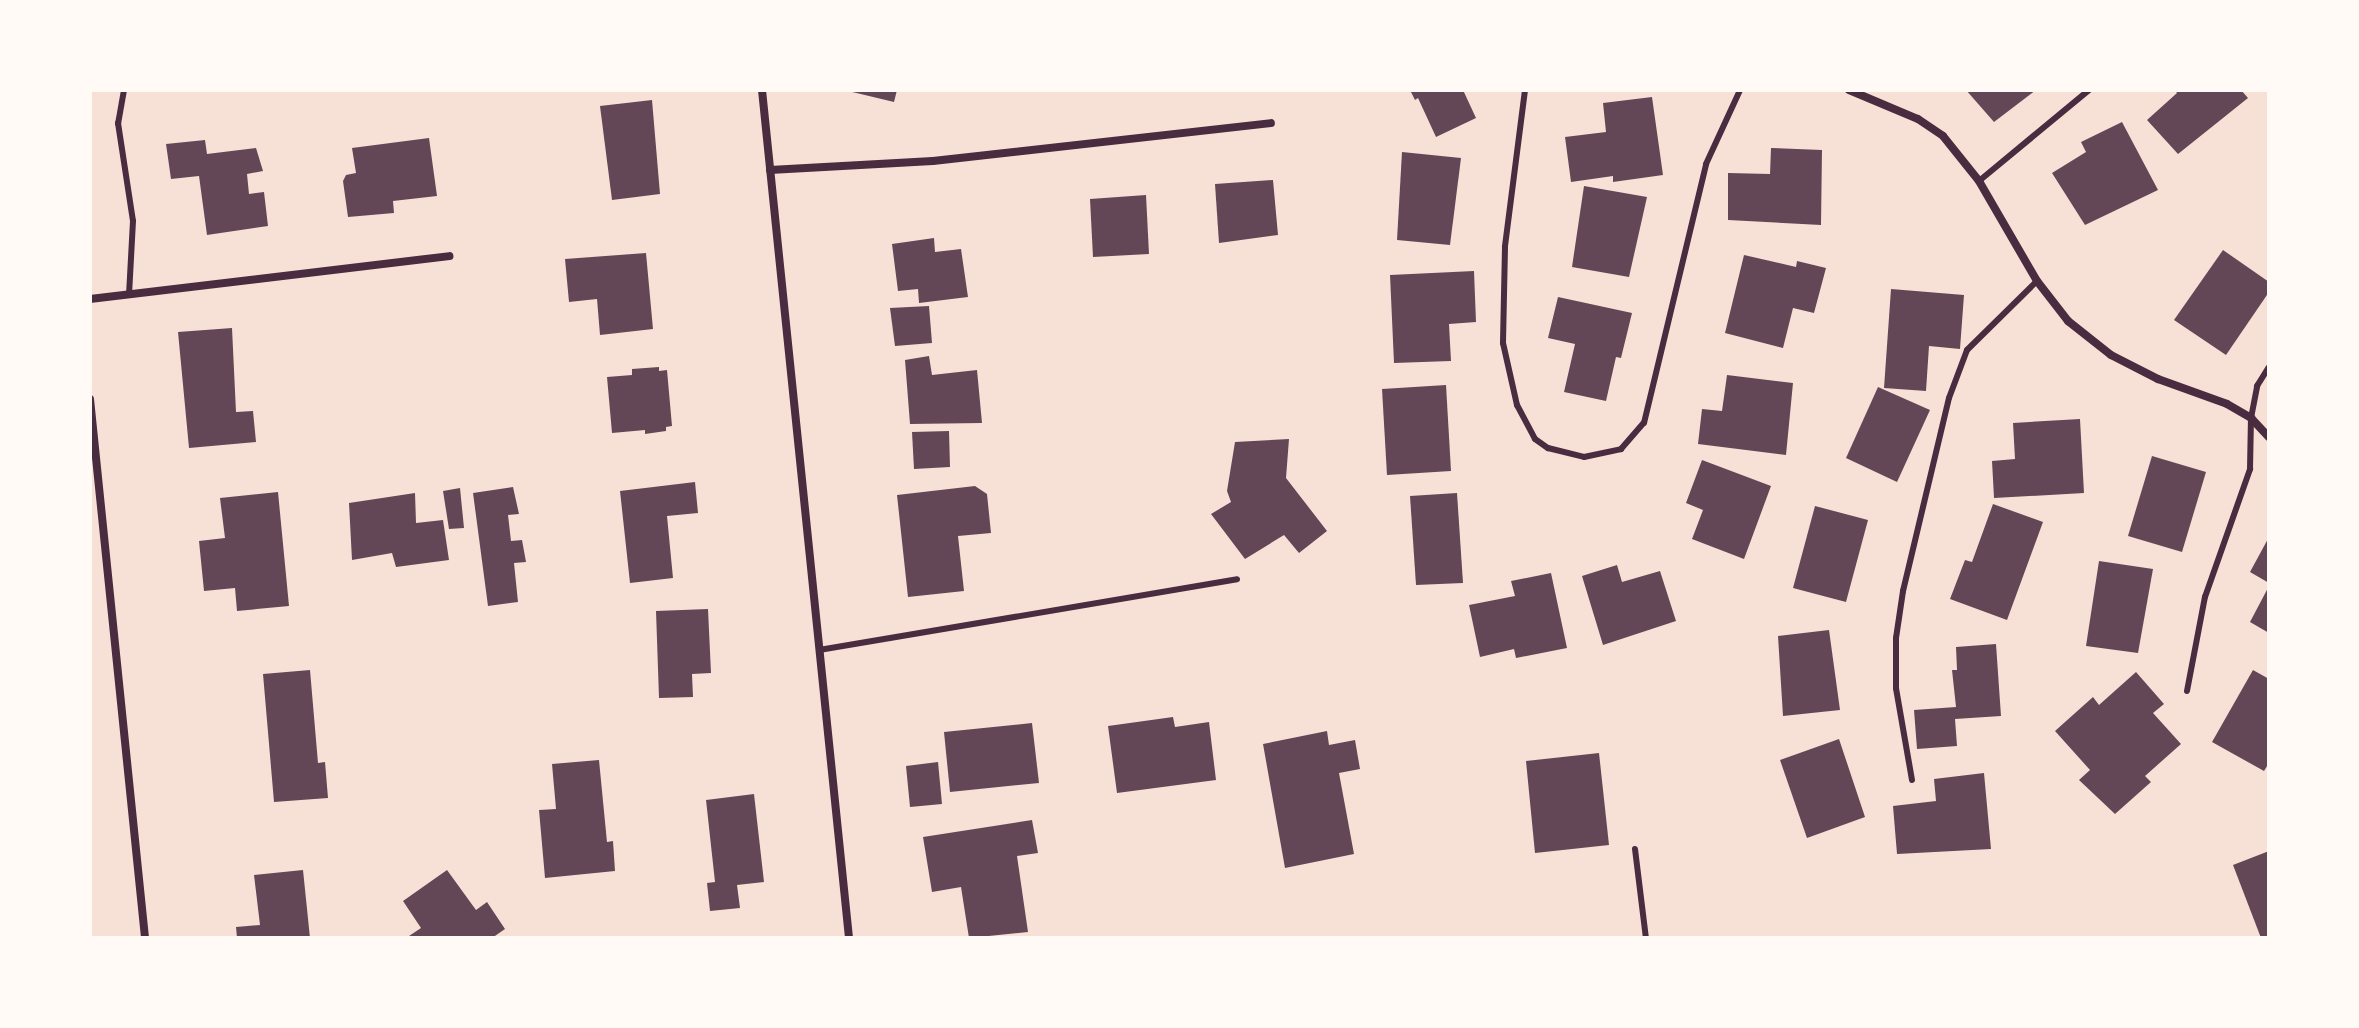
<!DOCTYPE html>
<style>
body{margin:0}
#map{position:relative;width:2359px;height:1028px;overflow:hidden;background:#f7e1d7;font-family:Ubuntu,sans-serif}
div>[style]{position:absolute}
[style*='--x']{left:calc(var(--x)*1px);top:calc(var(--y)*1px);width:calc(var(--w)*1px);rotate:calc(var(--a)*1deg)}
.building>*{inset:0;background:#644757}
.service>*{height:6px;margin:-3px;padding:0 3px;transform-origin:3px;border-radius:3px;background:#4a2c40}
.minor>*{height:8px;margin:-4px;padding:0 4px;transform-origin:4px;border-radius:4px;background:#4a2c40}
span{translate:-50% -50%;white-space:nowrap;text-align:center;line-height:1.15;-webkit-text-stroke:7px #fffaf5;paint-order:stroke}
.frame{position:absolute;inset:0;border:92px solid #fffaf5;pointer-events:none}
</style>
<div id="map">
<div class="building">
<i style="clip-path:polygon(844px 90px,897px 90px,894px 102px)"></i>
<i style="clip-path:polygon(1410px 90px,1463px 90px,1476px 118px,1436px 137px,1418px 98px,1415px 100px)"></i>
<i style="clip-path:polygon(1966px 90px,2036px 90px,1994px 122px)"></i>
<i style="clip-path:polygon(2175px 90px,2241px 90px,2248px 98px,2178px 154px,2147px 120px,2177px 93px)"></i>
<i style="clip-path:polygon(1652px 97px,1663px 175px,1613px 182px,1613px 176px,1571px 182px,1565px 137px,1606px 132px,1603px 103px)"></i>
<i style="clip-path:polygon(652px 100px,660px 194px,612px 200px,600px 106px)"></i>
<i style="clip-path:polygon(2122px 122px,2158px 190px,2085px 225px,2052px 173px,2086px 152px,2081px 142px)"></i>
<i style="clip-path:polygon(429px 138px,437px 196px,393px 201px,394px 213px,348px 217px,343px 181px,346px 175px,356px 173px,352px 148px)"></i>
<i style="clip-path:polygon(205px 140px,207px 154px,256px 148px,263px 171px,247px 174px,249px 194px,264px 192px,268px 226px,207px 235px,199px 176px,171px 179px,166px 144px)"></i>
<i style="clip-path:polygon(1771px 148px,1822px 150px,1821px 225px,1728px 220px,1728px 173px,1770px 174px)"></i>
<i style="clip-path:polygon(1402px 152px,1461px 158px,1450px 245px,1397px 240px)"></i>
<i style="clip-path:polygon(1273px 180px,1278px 235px,1219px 243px,1215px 184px)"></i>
<i style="clip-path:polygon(1584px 186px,1647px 197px,1629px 277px,1572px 267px)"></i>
<i style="clip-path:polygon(1146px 195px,1149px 254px,1093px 257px,1090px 199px)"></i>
<i style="clip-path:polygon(934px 238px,935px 252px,961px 249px,968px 297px,919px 303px,918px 289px,898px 291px,892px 244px)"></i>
<i style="clip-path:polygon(2223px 250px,2269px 282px,2269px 292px,2226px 355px,2174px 320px)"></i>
<i style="clip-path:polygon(646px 253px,653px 329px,600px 335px,597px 299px,569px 302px,565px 259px)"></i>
<i style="clip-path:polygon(1744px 255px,1796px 267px,1797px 261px,1826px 268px,1814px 313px,1793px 308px,1783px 348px,1725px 333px)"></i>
<i style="clip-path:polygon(1474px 271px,1476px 322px,1449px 324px,1451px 361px,1394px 363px,1390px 275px)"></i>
<i style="clip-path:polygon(1891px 289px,1964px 295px,1960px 349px,1929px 346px,1926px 391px,1884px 388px)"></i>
<i style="clip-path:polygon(1558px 297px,1632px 313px,1621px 358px,1616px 357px,1606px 401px,1564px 392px,1575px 344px,1548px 338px)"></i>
<i style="clip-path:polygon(929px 306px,932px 343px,895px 346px,890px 308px)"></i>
<i style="clip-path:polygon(232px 328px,236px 412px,253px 411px,256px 442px,189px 448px,178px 332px)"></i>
<i style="clip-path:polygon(929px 356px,932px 375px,977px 370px,982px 423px,910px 424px,905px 360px)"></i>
<i style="clip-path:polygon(659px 367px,659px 371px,667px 370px,672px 426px,666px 427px,666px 431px,645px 434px,645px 430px,612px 433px,607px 377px,632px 375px,632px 369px)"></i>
<i style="clip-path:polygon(1727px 375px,1793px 383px,1786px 455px,1698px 444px,1702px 409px,1722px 411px)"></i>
<i style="clip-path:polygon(1446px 385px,1451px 471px,1387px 475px,1382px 389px)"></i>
<i style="clip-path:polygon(1878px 387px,1930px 410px,1897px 482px,1846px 458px)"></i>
<i style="clip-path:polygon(2080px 419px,2084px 493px,1994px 498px,1992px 461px,2015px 459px,2013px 423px)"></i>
<i style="clip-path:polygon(949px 431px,950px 467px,914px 469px,912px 432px)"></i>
<i style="clip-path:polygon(1289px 439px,1286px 478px,1327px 531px,1299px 553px,1284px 535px,1245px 559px,1211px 514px,1231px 502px,1227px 491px,1235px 442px)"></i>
<i style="clip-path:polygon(2152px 456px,2206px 472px,2182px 552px,2128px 536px)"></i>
<i style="clip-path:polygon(1702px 460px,1771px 486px,1744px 559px,1692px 539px,1703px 510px,1686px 503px)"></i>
<i style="clip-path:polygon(695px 482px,698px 513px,667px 516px,673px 578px,630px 583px,620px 491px)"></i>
<i style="clip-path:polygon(975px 486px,987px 494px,991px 533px,958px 536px,964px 591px,908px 597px,897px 495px)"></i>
<i style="clip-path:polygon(513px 487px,519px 514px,508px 515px,511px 541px,522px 540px,526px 562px,514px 563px,518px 602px,488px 606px,473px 493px)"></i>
<i style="clip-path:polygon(460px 488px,464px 528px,449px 529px,443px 491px)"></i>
<i style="clip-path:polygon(278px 492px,289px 606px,237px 611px,235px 588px,204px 591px,199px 541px,225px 538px,220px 498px)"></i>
<i style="clip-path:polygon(415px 493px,416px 523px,443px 520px,449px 560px,396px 567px,392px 553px,352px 560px,349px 503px)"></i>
<i style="clip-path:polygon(1457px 493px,1463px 583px,1416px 585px,1410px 496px)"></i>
<i style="clip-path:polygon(1993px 504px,2043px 522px,2007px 620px,1950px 599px,1965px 560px,1972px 562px)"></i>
<i style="clip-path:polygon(1815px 506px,1868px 520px,1846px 602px,1793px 588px)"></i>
<i style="clip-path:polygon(2269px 537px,2269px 583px,2250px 572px)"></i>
<i style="clip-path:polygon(2099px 561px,2153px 569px,2138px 653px,2086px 646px)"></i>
<i style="clip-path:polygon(1617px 565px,1622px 582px,1660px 571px,1676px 621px,1603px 645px,1582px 576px)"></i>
<i style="clip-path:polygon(1551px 573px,1567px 648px,1516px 658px,1514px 649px,1480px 657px,1469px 605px,1515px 596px,1511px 581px)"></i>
<i style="clip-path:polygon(2269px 586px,2269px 633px,2250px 622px)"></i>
<i style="clip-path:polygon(708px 609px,711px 673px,692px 674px,693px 697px,659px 698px,656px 611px)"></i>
<i style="clip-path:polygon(1829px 630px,1840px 710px,1783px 716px,1778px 636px)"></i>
<i style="clip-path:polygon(1996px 644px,2001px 716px,1955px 719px,1957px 746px,1917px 749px,1914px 710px,1956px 707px,1952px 670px,1957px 670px,1956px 647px)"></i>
<i style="clip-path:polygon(310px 670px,318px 763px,325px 762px,328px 798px,274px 802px,263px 674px)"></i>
<i style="clip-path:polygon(2253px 670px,2269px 679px,2269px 763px,2264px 771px,2212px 742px)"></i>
<i style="clip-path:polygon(2136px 672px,2164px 704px,2153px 713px,2181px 744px,2145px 776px,2151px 782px,2115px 814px,2079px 780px,2090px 770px,2055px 731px,2093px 697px,2099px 705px)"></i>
<i style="clip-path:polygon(1173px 717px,1175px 727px,1209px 722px,1216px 780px,1117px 793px,1108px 726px)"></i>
<i style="clip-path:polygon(1032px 723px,1039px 783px,950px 792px,944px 732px)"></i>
<i style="clip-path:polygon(1327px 731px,1329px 745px,1355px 740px,1360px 769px,1339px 773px,1354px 854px,1285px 868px,1263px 744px)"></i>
<i style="clip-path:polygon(1839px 739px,1865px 817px,1807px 838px,1780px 760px)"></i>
<i style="clip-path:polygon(1599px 753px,1609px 845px,1535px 853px,1526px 761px)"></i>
<i style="clip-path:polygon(599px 760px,607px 842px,613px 841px,615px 871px,545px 878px,539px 810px,556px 809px,552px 764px)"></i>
<i style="clip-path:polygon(938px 762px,942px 804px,910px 807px,906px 766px)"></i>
<i style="clip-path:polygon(1984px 773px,1991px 849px,1897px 854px,1893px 806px,1936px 801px,1934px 779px)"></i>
<i style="clip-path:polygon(754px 794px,764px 882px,737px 885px,740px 908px,710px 911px,707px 883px,715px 882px,706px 800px)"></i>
<i style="clip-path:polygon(1032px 820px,1038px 853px,1017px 856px,1028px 932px,969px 938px,961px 887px,932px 892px,923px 837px)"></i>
<i style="clip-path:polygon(2269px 851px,2269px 938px,2261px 938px,2233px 865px)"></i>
<i style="clip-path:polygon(303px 870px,310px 938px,237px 938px,236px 927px,260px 925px,254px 875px)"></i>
<i style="clip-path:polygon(447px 870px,476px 910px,487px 902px,505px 929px,492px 938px,406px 938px,421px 928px,403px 901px)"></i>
</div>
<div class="service">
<i style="--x:124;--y:90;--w:34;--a:100"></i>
<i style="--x:118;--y:123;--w:99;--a:81.3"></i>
<i style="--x:133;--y:221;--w:73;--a:93.1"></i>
<i style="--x:1525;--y:90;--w:158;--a:97.3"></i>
<i style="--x:1505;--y:247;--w:96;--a:91.2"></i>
<i style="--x:1503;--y:343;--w:64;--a:77.3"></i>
<i style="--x:1517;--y:405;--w:38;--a:62"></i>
<i style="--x:1535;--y:439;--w:16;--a:35"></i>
<i style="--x:1548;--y:448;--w:37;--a:14"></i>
<i style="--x:1584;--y:457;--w:38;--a:-12"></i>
<i style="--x:1621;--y:449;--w:35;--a:-49"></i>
<i style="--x:1644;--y:423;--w:266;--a:-76.5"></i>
<i style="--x:1706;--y:164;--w:81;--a:-65.3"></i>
<i style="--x:1979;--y:181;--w:143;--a:-39.6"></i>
<i style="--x:819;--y:650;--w:424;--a:-9.6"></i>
<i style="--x:2187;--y:691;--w:96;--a:-79.2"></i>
<i style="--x:2205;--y:597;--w:136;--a:-70.6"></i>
<i style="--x:2250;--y:469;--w:51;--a:-88.9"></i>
<i style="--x:2251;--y:418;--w:33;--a:-79"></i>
<i style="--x:2257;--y:386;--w:22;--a:-58"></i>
<i style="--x:1912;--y:780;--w:93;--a:-99.9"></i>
<i style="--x:1896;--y:688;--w:50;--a:-90"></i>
<i style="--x:1896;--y:638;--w:48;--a:-81.5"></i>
<i style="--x:1903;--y:591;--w:198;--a:-76.6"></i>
<i style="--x:1949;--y:398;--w:51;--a:-69.4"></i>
<i style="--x:1967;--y:350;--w:98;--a:-44.6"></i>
<i style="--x:1635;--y:849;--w:90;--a:83"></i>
</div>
<div class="minor">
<i style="--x:762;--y:90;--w:852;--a:84.14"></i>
<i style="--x:1849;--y:90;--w:75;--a:22.8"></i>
<i style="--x:1918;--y:119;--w:30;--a:34"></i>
<i style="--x:1943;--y:136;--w:58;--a:51.3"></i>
<i style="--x:1979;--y:181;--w:116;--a:59.9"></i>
<i style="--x:2037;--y:281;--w:51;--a:52.2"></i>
<i style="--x:2068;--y:321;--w:55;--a:38.3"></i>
<i style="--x:2111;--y:355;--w:53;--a:27.1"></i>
<i style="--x:2158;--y:379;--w:73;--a:19.9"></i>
<i style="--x:2227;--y:404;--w:28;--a:30"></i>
<i style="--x:2251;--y:418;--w:26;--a:47"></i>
<i style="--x:770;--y:170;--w:163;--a:-3.2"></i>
<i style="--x:933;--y:161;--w:340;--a:-6.4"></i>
<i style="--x:90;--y:299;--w:362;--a:-6.8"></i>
<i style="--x:90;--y:399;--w:542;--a:84.17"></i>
</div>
<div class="frame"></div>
</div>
